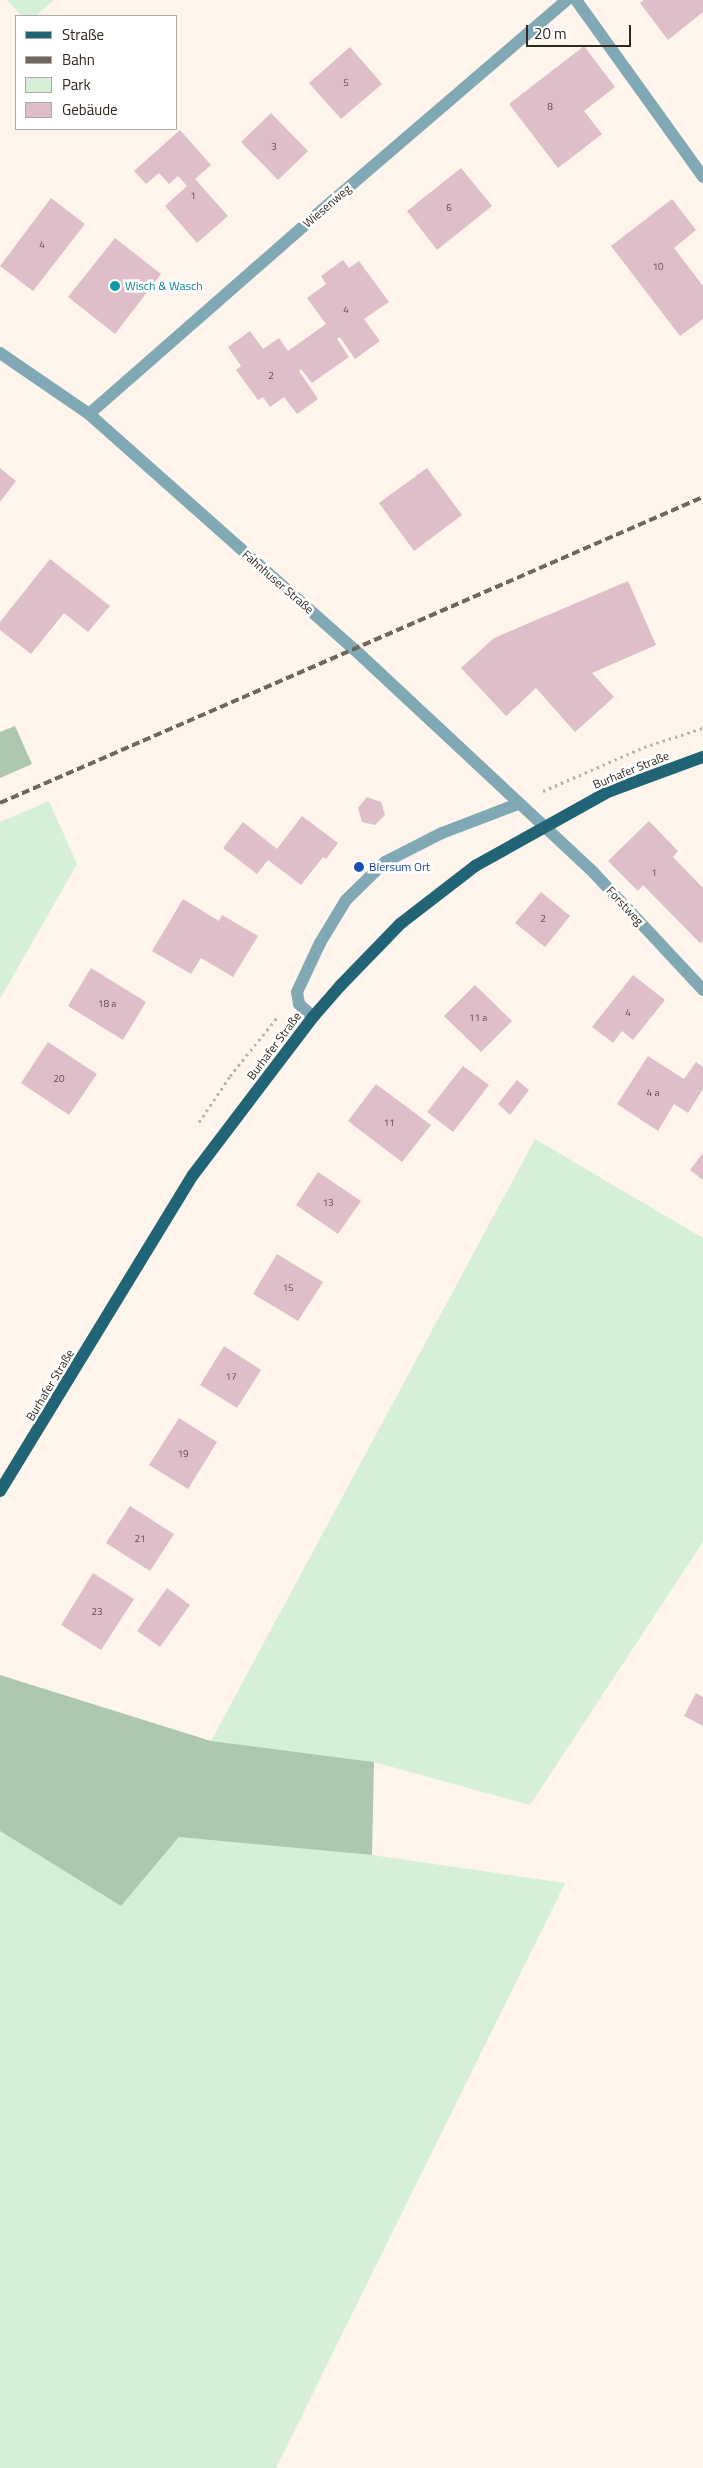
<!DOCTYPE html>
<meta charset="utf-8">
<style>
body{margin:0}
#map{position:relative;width:703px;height:2468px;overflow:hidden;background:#fff5ec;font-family:"Titillium Web",sans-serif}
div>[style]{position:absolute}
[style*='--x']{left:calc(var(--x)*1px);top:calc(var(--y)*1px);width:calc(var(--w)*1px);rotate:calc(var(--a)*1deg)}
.green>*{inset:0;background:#d5f0d7}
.forest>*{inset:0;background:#adc8ae}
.building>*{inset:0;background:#debec8}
.path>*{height:3px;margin-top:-1.5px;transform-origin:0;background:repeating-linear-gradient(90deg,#bbb1a8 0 2.5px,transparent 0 6.5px)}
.minor>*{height:12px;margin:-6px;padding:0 6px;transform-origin:6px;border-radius:6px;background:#80a9b5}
.major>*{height:12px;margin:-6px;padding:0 6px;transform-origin:6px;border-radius:6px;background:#206476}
.rail>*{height:4px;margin-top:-2px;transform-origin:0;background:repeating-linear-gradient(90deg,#6f665e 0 8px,transparent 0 12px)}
.dots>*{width:14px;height:14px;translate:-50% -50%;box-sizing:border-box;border:2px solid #fff;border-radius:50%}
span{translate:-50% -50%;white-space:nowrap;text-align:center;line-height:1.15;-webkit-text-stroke:5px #fff;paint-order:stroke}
.number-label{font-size:10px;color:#5c4e4a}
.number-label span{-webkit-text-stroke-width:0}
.street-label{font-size:12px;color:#312820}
.culture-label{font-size:12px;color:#0d838f}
.left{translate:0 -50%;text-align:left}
.transit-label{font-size:12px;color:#164399}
.legend{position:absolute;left:15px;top:15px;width:162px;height:115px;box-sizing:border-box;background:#fff;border:1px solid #ada9a6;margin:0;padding:6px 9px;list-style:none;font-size:15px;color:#312820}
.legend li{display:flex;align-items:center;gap:10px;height:25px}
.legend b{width:25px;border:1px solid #ada9a6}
.scale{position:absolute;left:526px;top:25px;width:105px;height:22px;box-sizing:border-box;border:2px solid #312820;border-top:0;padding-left:6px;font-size:15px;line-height:18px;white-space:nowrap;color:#312820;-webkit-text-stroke:4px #fff;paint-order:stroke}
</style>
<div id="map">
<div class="green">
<i style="clip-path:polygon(7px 0,54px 0,36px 16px,22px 16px)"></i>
<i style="clip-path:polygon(49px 801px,77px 864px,0 999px,0 822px)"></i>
<i style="clip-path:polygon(535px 1139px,703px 1238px,703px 1542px,530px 1805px,374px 1762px,211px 1741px)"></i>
<i style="clip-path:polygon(0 1831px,121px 1906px,179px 1837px,372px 1855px,565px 1883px,276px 2468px,0 2468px)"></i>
</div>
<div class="forest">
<i style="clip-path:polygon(15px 726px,32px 764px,0 778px,0 732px)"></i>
<i style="clip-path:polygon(0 1675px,211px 1741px,374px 1762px,372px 1855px,179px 1837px,121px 1906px,0 1831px)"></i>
</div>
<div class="building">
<i style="clip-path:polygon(644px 0,703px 0,703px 12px,668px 40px,640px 3px)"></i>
<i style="clip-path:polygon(584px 46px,615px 87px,584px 111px,602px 134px,558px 168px,509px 104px)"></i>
<i style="clip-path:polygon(350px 47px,382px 84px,341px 119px,309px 83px)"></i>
<i style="clip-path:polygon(271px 113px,308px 151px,278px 180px,241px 142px)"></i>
<i style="clip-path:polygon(180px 130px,211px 165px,195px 179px,228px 216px,197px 243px,165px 206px,187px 186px,178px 176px,169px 184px,159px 173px,146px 184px,134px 171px)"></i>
<i style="clip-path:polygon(461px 168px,492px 206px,437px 250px,407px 211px)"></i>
<i style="clip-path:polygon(51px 198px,85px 224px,33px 291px,0 266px)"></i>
<i style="clip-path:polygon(672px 199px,696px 230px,674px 248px,703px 286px,703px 319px,680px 336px,611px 246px)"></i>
<i style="clip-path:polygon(115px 238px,161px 274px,115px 334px,68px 297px)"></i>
<i style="clip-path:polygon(343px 260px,349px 268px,359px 261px,389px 302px,364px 319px,380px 341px,355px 359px,340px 337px,337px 339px,349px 357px,312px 383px,301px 369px,299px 371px,318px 399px,297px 414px,284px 397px,270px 407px,263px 397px,258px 400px,236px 370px,241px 366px,228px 347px,250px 331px,263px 349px,279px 338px,288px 351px,326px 324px,307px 298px,326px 284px,321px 276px)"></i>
<i style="clip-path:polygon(0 468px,16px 481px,0 502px)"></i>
<i style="clip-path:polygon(427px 468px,462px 515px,414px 551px,379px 503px)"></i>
<i style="clip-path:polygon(50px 559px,110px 606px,88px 632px,64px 613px,31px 654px,0 630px,0 622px)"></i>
<i style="clip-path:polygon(628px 581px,656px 645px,592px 673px,614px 697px,575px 732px,536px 688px,506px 716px,461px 668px,494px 638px)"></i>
<i style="clip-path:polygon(367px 797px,381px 802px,385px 815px,375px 825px,362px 822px,358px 808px)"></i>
<i style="clip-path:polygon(302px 816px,338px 843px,326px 859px,323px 857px,301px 885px,268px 860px,257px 874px,223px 848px,243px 822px,277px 849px)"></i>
<i style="clip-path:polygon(649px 821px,678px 851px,673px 857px,703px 888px,703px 941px,700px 943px,643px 885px,638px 891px,608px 861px)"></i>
<i style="clip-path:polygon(541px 892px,570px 916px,545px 947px,515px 923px)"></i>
<i style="clip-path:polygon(183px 899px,219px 921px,222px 915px,258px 936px,233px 977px,201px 958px,191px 974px,152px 951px)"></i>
<i style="clip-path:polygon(91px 968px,146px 1002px,123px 1040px,68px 1006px)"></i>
<i style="clip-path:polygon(633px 975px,665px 1000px,633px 1040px,622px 1031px,613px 1043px,592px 1027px)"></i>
<i style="clip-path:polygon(475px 985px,512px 1021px,481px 1052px,444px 1016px)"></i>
<i style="clip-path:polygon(48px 1042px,97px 1074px,69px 1115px,21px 1083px)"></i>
<i style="clip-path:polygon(648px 1056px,684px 1079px,696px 1062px,703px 1067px,703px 1089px,688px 1113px,674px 1104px,658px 1131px,617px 1104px)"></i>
<i style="clip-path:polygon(463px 1066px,489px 1085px,453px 1132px,427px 1112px)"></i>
<i style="clip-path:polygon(517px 1080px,529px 1090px,510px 1115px,498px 1104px)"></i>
<i style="clip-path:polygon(376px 1084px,431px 1125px,402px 1162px,348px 1121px)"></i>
<i style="clip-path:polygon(703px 1153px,703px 1180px,690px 1170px)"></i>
<i style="clip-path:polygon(318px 1172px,361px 1201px,338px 1234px,296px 1205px)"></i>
<i style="clip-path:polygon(277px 1254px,323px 1282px,298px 1321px,253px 1294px)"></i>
<i style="clip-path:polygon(224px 1346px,261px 1370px,237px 1408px,200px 1385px)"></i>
<i style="clip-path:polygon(179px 1418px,217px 1442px,188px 1489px,149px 1465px)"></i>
<i style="clip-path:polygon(130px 1506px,174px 1534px,150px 1571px,106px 1543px)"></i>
<i style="clip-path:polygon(93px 1573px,134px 1599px,101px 1650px,61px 1625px)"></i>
<i style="clip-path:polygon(167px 1588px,190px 1605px,160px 1647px,137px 1631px)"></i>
<i style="clip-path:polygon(696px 1693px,703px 1697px,703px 1726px,684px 1716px)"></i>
</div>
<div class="path">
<i style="--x:543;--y:791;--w:110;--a:-23.5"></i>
<i style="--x:644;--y:747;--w:62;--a:-17.9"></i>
<i style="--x:199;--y:1122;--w:55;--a:-56"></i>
<i style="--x:230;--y:1076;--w:78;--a:-51.2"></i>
</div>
<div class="minor">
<i style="--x:576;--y:0;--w:218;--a:54.3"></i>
<i style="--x:0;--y:353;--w:108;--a:34.4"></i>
<i style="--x:89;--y:414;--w:354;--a:41.6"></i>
<i style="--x:354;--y:649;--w:328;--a:43"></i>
<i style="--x:594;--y:873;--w:160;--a:47"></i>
<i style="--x:89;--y:414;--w:330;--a:-41.2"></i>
<i style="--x:337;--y:197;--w:303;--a:-40.6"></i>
<i style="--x:313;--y:1017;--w:19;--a:-137"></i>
<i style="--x:299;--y:1004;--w:12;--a:-99"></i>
<i style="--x:297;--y:992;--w:54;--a:-64.9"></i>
<i style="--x:320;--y:943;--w:50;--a:-58.8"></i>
<i style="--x:346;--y:900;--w:54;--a:-44.3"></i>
<i style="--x:385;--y:862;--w:64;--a:-27"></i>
<i style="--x:442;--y:833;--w:81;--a:-20.9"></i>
</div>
<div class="major">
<i style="--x:0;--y:1491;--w:370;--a:-58.6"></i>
<i style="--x:193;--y:1175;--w:198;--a:-52.8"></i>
<i style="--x:313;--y:1017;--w:41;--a:-48.9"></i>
<i style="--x:340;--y:986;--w:86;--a:-45.9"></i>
<i style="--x:400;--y:924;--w:95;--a:-37.7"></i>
<i style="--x:475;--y:866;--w:154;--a:-29.1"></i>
<i style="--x:610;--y:791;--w:99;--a:-20.1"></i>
</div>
<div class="rail">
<i style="--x:0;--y:803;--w:767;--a:-23.52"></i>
</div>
<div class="dots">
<i style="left:115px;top:286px;background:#0f9aa8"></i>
<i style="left:359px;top:867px;background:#1a4fb4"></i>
</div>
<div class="number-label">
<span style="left:346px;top:83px">5</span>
<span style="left:550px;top:107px">8</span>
<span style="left:274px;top:147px">3</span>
<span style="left:193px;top:196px">1</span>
<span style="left:449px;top:208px">6</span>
<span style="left:42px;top:245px">4</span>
<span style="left:658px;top:267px">10</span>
<span style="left:346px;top:310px">4</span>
<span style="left:271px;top:376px">2</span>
<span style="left:654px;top:873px">1</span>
<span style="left:543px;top:919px">2</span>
<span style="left:107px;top:1004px">18 a</span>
<span style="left:628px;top:1013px">4</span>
<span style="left:478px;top:1018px">11 a</span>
<span style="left:59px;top:1079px">20</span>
<span style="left:653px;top:1093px">4 a</span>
<span style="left:389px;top:1123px">11</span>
<span style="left:328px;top:1203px">13</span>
<span style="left:288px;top:1288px">15</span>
<span style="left:231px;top:1377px">17</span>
<span style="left:183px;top:1454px">19</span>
<span style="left:140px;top:1539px">21</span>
<span style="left:97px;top:1612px">23</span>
</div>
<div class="street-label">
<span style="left:327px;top:206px;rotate:-41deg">Wiesenweg</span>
<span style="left:278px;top:582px;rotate:41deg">Fahnhuser Straße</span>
<span style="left:631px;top:770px;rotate:-22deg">Burhafer Straße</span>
<span style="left:625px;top:906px;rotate:47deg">Forstweg</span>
<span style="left:274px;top:1046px;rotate:-53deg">Burhafer Straße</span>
<span style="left:50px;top:1385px;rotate:-59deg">Burhafer Straße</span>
</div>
<div class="culture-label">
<span class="left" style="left:125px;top:286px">Wisch &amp; Wasch</span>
</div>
<div class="transit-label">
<span class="left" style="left:369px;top:867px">Blersum Ort</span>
</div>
<ul class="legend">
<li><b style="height:6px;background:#206476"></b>Straße</li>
<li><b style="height:6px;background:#6f665e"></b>Bahn</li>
<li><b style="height:14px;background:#d5f0d7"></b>Park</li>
<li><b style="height:14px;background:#debec8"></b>Gebäude</li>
</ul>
<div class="scale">20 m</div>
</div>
